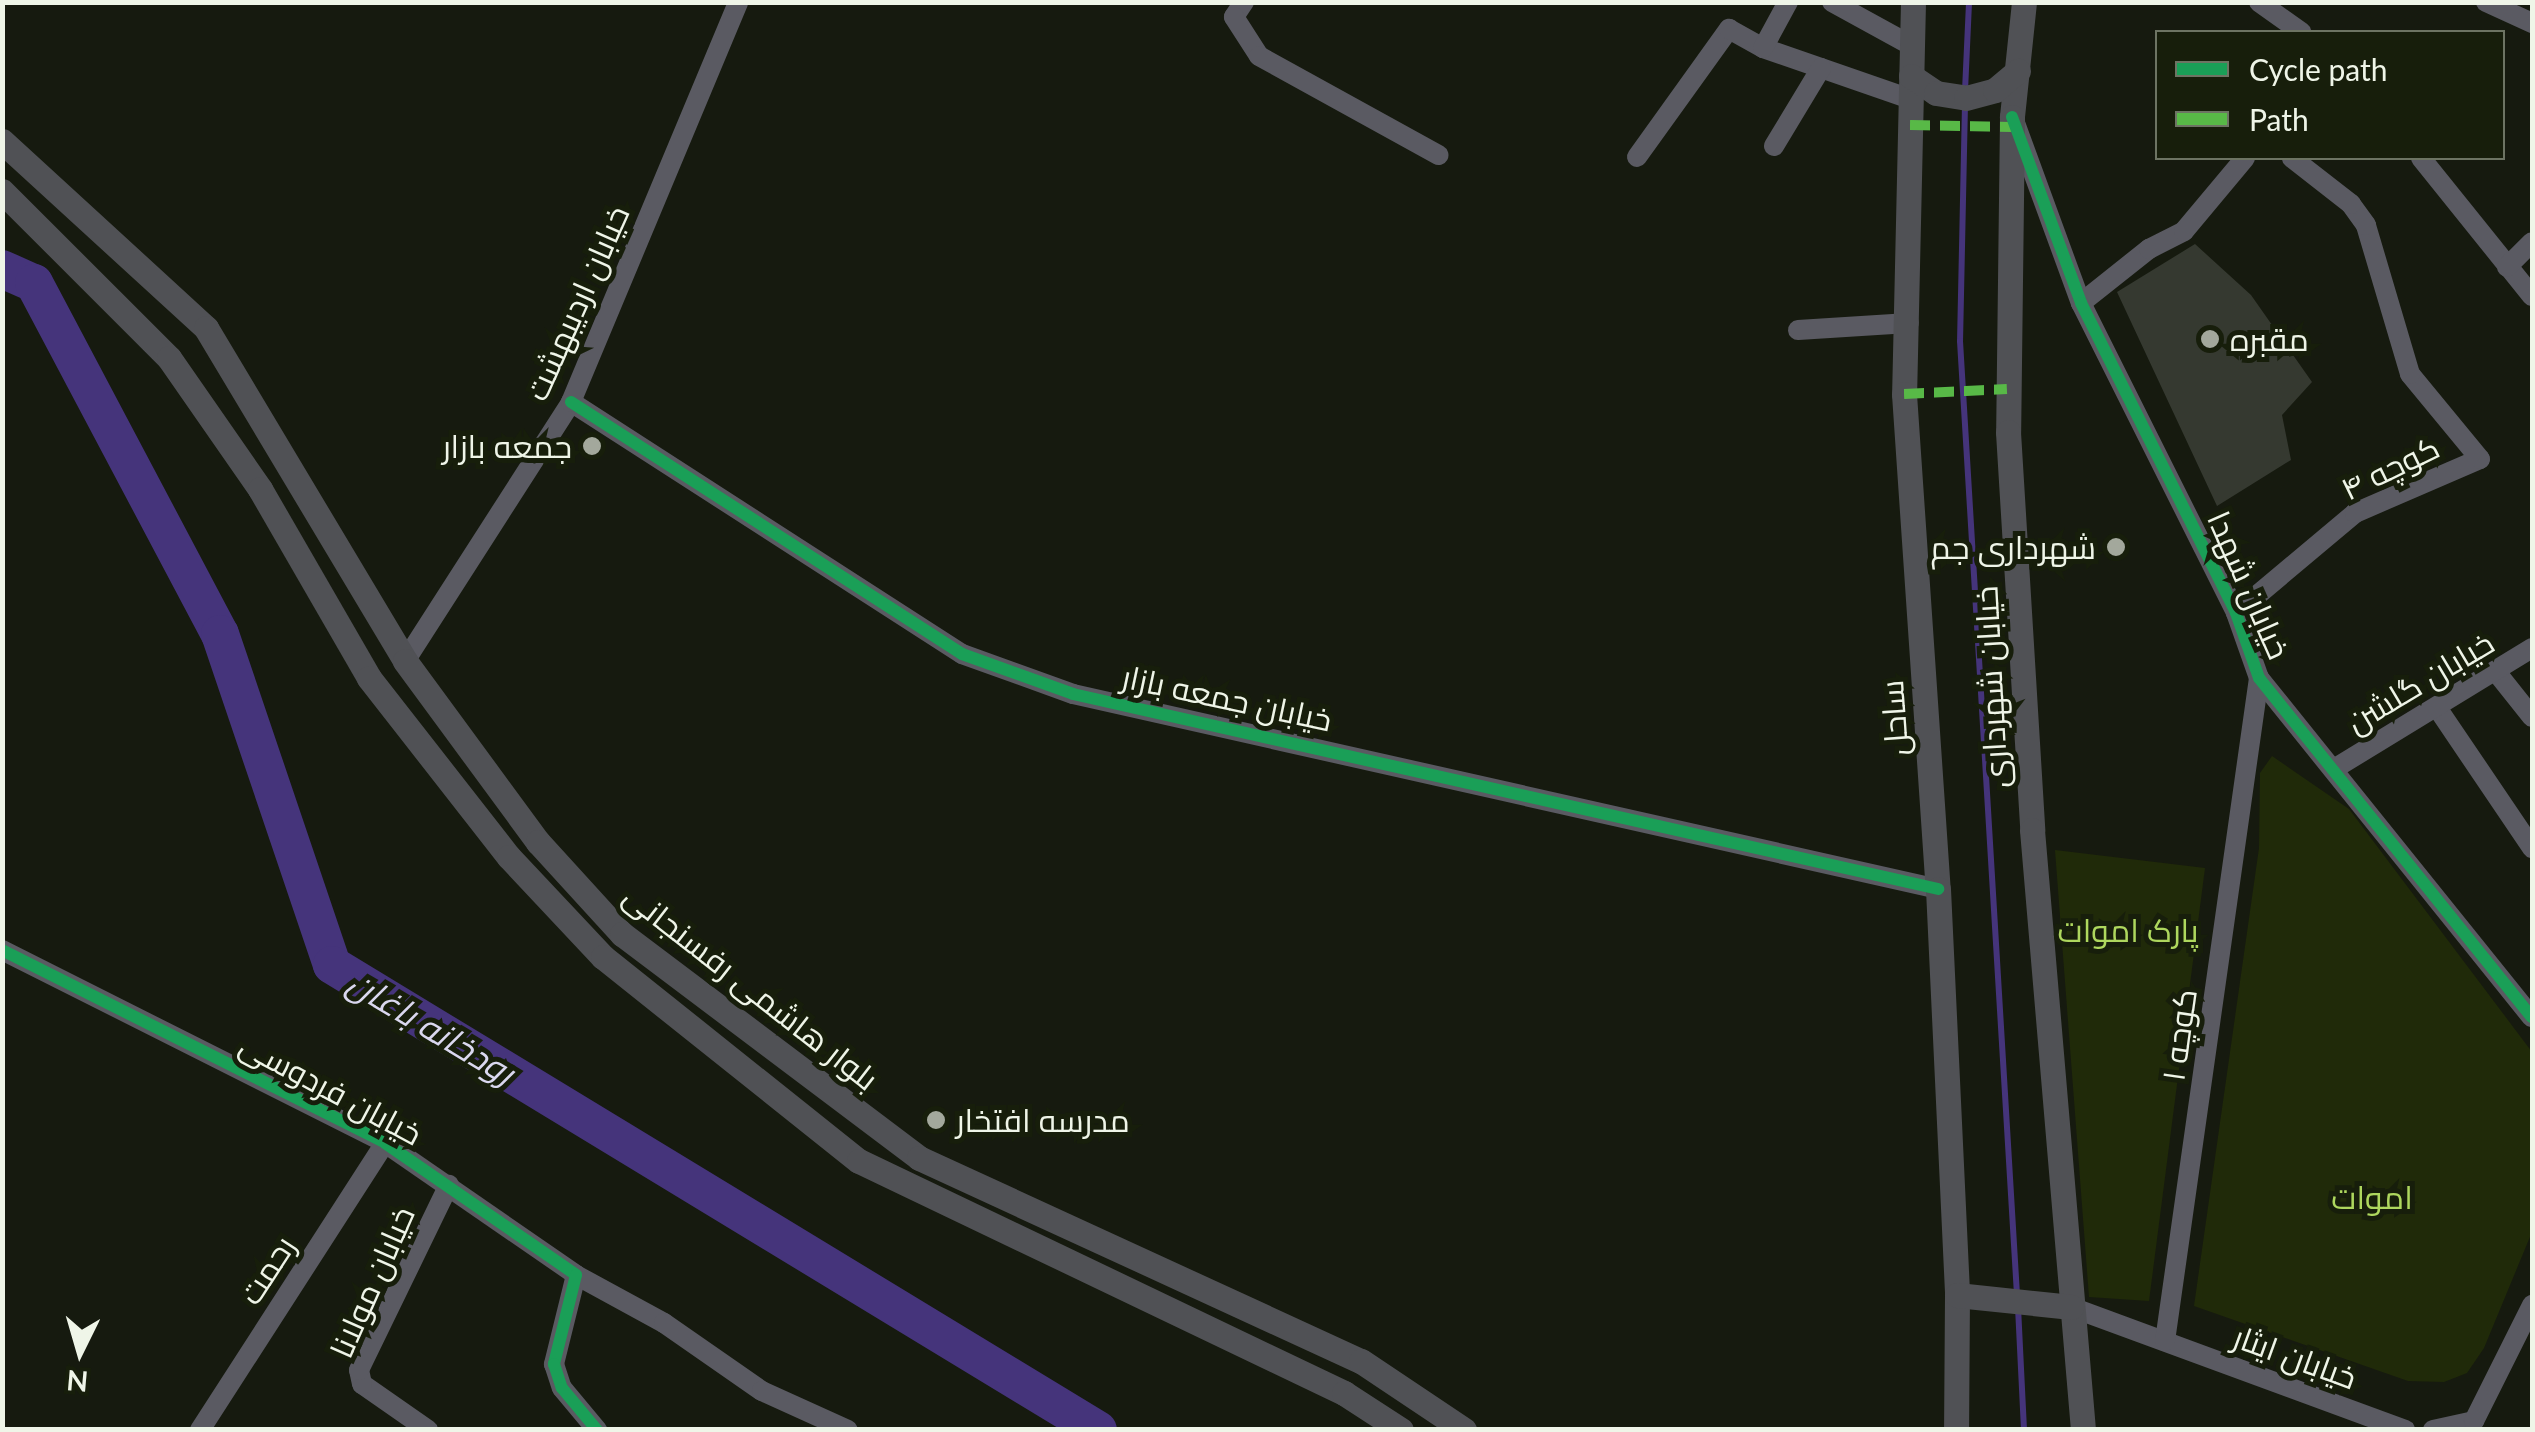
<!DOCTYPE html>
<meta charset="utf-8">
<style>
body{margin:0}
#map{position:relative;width:2535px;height:1432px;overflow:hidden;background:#161a0f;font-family:Lato,Cairo,sans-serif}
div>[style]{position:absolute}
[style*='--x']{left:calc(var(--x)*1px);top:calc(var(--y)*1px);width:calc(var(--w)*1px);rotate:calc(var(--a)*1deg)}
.green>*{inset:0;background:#202a09}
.stream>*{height:6px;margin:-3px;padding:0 3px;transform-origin:3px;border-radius:3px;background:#45347b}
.river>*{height:38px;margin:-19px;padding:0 19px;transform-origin:19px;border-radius:19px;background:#45347b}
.building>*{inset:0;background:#353930}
.minor>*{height:20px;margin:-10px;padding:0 10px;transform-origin:10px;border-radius:10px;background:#5a5a62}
.major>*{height:25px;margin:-12.5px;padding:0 12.5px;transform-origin:12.5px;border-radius:12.5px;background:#505155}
.quiet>*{height:10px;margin-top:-5px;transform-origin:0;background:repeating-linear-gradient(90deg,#58b947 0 20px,transparent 0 30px)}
.cycleway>*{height:12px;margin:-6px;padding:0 6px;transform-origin:6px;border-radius:6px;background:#1a9f57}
.dots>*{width:28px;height:28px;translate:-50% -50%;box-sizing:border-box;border:5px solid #171e0b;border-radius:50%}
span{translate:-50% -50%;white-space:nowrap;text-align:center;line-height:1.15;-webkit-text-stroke:10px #171e0b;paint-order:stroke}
.street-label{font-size:32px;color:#eff5e8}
.poi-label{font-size:32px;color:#eff5e8}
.left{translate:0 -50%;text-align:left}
.right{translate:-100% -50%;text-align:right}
.park-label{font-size:32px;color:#aed75e}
.water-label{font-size:35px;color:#dad8ef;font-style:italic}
.frame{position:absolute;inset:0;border:5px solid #eff5e8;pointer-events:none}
.legend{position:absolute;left:2155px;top:30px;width:350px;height:130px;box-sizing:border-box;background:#171e0b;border:2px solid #6d7463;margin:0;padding:12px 18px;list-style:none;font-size:30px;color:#eff5e8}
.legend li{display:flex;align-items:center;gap:20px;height:50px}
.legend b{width:50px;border:2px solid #6d7463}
.north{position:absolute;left:30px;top:1302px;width:100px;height:100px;-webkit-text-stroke:8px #171e0b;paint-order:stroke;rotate:185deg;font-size:28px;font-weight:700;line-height:40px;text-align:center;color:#eff5e8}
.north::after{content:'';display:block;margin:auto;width:35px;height:45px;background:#eff5e8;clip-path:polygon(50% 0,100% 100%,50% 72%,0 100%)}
</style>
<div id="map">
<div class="green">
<i style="clip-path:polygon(2272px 756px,2349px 809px,2532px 1052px,2532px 1232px,2484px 1348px,2467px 1373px,2444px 1382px,2408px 1381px,2194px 1306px,2259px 848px,2260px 773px)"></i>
<i style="clip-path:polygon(2055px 850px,2205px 868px,2149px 1301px,2089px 1297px)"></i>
</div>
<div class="stream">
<i style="--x:1965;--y:91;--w:89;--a:-87.4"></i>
<i style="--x:1965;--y:104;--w:237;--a:91.2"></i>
<i style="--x:1960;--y:341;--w:955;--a:86.58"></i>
<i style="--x:2018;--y:1307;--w:123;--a:87.2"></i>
</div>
<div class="river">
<i style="--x:2;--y:269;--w:35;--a:24"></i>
<i style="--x:34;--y:283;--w:397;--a:62.1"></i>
<i style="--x:220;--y:634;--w:349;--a:71.3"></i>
<i style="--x:332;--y:965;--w:896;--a:31.26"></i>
</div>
<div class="building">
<i style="clip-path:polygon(2195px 244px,2251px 295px,2312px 382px,2282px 415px,2291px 460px,2217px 506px,2117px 292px)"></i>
</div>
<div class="minor">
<i style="--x:1244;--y:2;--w:18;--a:124"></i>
<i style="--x:1234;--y:17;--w:46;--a:57.3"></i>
<i style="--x:1259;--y:56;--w:205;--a:28.9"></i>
<i style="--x:1832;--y:2;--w:91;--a:28.8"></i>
<i style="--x:2259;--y:2;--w:52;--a:35.5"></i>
<i style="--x:2486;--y:2;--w:51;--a:24.5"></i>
<i style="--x:1763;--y:48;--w:156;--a:19.1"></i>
<i style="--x:2015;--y:123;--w:192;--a:69.9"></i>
<i style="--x:2081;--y:303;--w:347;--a:63.4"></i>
<i style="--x:2236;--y:613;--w:69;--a:70.5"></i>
<i style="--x:2259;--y:678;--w:435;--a:51.2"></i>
<i style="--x:1774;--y:146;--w:91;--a:-58.9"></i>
<i style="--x:1637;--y:157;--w:158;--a:-54.3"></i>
<i style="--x:1729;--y:29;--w:39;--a:29"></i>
<i style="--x:1763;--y:48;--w:52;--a:-61.5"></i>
<i style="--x:2421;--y:158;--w:177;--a:51.2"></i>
<i style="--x:2507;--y:267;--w:35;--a:-45"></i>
<i style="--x:2081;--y:303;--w:87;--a:-38.5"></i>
<i style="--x:2149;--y:249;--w:39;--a:-27"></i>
<i style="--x:2184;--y:231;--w:95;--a:-50.1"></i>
<i style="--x:1798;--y:330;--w:111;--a:-3.6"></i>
<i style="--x:571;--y:402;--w:465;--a:32.8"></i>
<i style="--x:962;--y:654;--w:118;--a:19.8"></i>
<i style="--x:1073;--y:694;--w:887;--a:12.7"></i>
<i style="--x:2236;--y:613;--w:155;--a:-40"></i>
<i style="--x:2355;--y:513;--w:136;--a:-23.4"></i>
<i style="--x:2480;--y:459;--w:110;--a:-129.5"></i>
<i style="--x:2410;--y:374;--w:155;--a:-106.5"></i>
<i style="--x:2366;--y:225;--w:26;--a:-126"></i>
<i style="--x:2351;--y:204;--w:75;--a:-142.1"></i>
<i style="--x:405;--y:661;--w:308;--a:-57.3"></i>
<i style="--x:571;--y:402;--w:433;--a:-67.3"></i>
<i style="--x:2497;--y:673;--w:56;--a:51.5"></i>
<i style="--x:2438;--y:709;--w:168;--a:55.9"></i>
<i style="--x:2337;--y:767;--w:228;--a:-31.4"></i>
<i style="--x:2;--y:950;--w:429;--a:26.7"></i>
<i style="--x:385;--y:1143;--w:232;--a:34.6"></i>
<i style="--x:576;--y:1275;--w:92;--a:103.9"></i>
<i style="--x:554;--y:1364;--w:25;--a:72"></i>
<i style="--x:562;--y:1388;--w:55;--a:50.2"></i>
<i style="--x:576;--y:1275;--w:100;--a:28.6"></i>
<i style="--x:664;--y:1323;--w:119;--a:34.8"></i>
<i style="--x:762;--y:1391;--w:94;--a:24.4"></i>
<i style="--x:2071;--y:1307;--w:356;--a:20.2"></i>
<i style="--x:2165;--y:1341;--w:670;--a:-81.93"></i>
<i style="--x:200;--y:1430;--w:341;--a:-57.2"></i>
<i style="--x:428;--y:1430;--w:80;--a:-145.1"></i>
<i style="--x:362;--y:1384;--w:14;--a:-102"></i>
<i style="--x:359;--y:1370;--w:206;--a:-64.1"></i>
<i style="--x:2433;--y:1430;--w:42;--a:-12.4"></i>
<i style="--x:2474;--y:1421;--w:130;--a:-63.4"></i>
</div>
<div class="major">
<i style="--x:1913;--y:2;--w:392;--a:91.3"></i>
<i style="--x:1904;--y:394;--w:496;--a:86.1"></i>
<i style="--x:1938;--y:889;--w:406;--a:87.3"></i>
<i style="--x:1957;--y:1295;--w:135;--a:90.4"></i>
<i style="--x:2024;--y:2;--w:116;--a:96"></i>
<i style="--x:2012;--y:117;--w:315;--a:90.7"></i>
<i style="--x:2008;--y:432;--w:399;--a:86.5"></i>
<i style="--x:2032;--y:830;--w:602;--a:85.14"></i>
<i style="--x:1911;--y:76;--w:30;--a:34"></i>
<i style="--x:1936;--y:93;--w:30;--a:9"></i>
<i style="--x:1966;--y:98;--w:30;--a:-15"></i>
<i style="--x:1995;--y:90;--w:30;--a:-40"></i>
<i style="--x:2;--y:141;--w:277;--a:42.5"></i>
<i style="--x:206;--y:328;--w:388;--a:59.1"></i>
<i style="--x:405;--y:661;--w:225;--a:53.7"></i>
<i style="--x:538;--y:842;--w:125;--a:47.6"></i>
<i style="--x:622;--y:934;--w:372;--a:37"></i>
<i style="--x:919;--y:1158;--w:486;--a:24.7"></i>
<i style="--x:1361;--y:1361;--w:124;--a:33.8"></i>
<i style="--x:2;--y:191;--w:236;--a:45"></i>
<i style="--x:169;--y:358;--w:160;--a:55.2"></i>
<i style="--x:260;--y:489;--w:218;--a:60"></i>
<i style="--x:369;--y:678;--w:227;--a:52"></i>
<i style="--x:509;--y:857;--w:137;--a:46.8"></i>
<i style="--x:603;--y:957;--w:327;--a:38.6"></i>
<i style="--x:859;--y:1161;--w:538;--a:25.56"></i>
<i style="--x:1344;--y:1393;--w:68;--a:33"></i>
<i style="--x:1957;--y:1295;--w:115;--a:6"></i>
</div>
<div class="quiet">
<i style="--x:1910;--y:125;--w:102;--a:1.1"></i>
<i style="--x:1904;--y:394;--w:103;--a:-2.8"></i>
</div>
<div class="cycleway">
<i style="--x:2012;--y:117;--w:198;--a:69.6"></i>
<i style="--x:2081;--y:303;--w:347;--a:63.4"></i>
<i style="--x:2236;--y:613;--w:69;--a:70.5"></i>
<i style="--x:2259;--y:678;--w:435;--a:51.2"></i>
<i style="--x:571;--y:402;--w:465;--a:32.8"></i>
<i style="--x:962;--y:654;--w:118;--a:19.8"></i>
<i style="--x:1073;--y:694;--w:887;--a:12.7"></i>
<i style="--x:2;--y:950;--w:429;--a:26.7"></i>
<i style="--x:385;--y:1143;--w:232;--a:34.6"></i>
<i style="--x:576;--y:1275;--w:92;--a:103.9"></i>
<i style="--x:554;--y:1364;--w:25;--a:72"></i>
<i style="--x:562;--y:1388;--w:55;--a:50.2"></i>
</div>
<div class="dots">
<i style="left:2210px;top:339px;background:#a3a89c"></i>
<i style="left:592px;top:446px;background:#a3a89c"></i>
<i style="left:2116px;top:547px;background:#a3a89c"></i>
<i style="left:936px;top:1120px;background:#a3a89c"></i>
</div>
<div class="street-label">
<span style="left:577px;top:303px;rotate:-66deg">خیابان اردیبهشت</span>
<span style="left:2390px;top:468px;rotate:-26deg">کوچه ۴</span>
<span style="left:2249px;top:585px;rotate:66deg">خیابان شهدا</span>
<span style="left:2420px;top:682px;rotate:-31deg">خیابان گلشن</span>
<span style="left:1991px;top:687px;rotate:-93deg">خیابان شهرداری</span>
<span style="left:1227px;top:698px;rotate:12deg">خیابان جمعه بازار</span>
<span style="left:1894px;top:718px;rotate:-94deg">ساحل</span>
<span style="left:751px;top:987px;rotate:38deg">بلوار هاشمی رفسنجانی</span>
<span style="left:2179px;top:1035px;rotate:-82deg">کوچه ۱</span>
<span style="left:331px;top:1089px;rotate:28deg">خیابان فردوسی</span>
<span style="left:267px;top:1270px;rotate:-57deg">رحمت</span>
<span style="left:372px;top:1282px;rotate:-66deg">خیابان مولانا</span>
<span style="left:2295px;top:1357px;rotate:20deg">خیابان ایثار</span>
</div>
<div class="poi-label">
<span class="left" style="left:2230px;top:339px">مقبره</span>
<span class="right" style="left:572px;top:446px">جمعه بازار</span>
<span class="right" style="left:2096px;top:547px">شهرداری جم</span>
<span class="left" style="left:956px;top:1120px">مدرسه افتخار</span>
</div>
<div class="park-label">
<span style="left:2128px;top:930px">پارک اموات</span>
<span style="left:2372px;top:1197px">اموات</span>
</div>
<div class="water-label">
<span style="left:432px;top:1026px;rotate:31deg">رودخانه باغان</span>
</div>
<div class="frame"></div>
<ul class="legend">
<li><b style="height:12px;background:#1a9f57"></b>Cycle path</li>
<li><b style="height:12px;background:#58b947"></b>Path</li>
</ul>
<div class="north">N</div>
</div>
